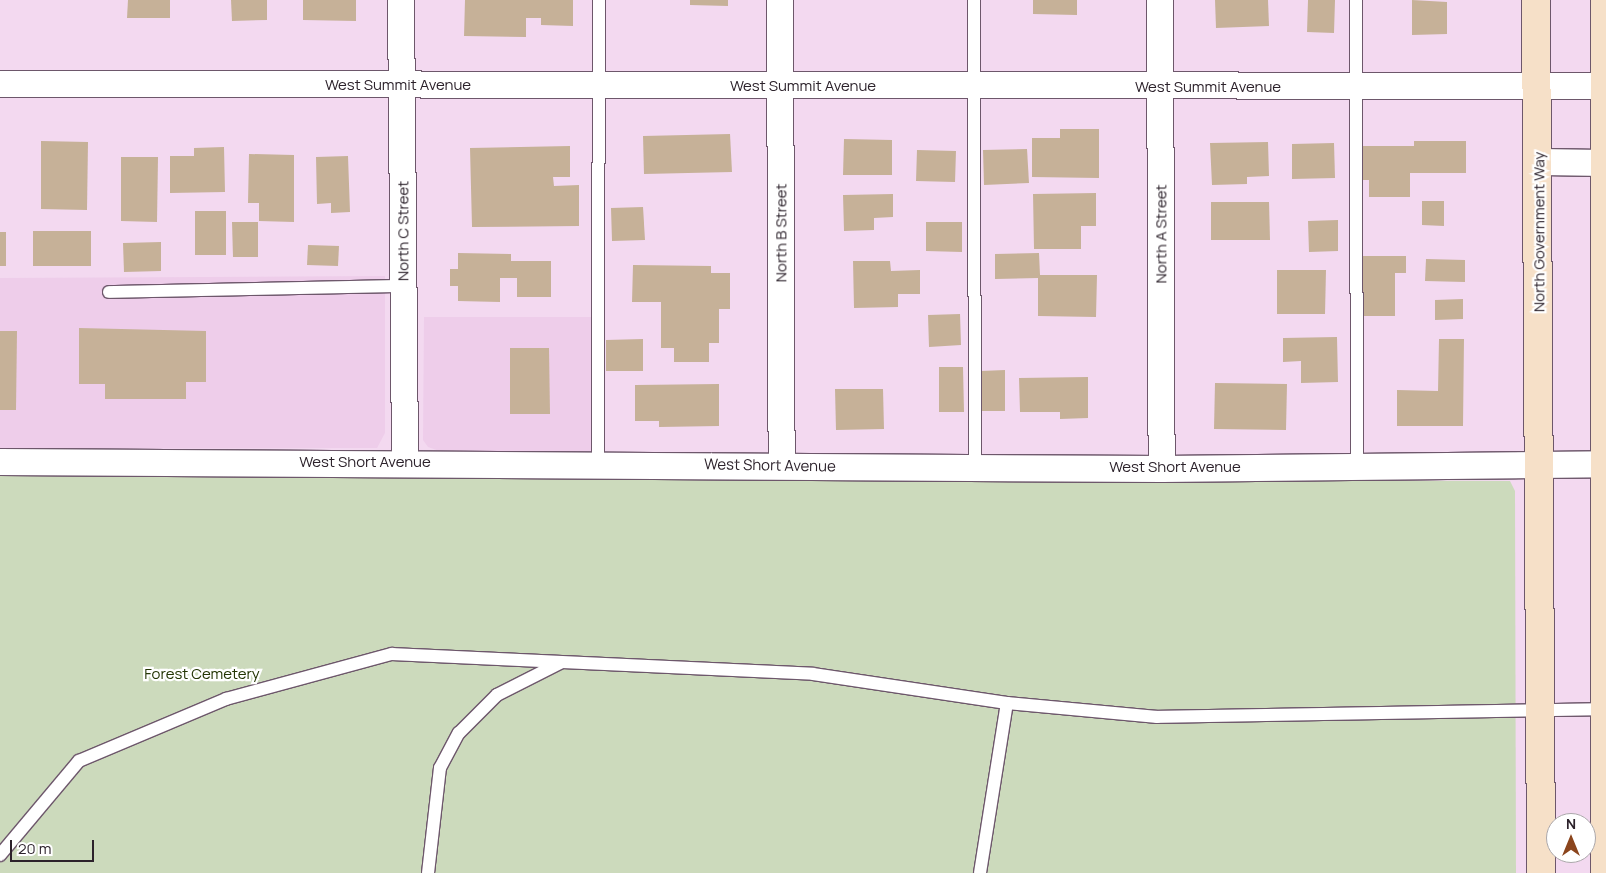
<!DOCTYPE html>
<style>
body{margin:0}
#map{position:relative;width:1606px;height:873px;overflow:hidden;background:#f3d9f0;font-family:Manrope,sans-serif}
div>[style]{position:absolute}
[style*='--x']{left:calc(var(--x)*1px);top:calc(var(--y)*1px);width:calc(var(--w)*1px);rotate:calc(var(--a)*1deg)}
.built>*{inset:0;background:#eecdea}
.green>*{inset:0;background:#ccdabc}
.building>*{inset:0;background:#c6b198}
.roads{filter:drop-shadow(1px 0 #6d576b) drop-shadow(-1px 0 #6d576b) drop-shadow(0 1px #6d576b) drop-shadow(0 -1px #6d576b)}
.lane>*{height:12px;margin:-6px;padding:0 6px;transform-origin:6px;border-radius:6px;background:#fff}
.street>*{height:26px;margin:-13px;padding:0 13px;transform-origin:13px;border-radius:13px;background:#fff}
.secondary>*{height:28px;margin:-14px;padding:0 14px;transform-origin:14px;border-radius:14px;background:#f6e0c8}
span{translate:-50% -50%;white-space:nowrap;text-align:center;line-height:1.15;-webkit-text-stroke:4.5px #fff;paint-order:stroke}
.street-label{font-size:15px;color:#2c222b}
.park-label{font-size:15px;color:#233504}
.north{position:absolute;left:1546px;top:813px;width:50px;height:50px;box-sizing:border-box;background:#fff;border:1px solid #aba7aa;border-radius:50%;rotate:0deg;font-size:14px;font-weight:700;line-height:20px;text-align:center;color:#2c222b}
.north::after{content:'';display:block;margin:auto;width:18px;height:22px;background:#8b451d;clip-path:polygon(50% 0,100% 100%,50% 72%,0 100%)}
.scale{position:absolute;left:10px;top:840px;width:84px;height:22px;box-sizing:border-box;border:2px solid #2c222b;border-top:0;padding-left:6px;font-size:15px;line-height:18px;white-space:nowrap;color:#2c222b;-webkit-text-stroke:4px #fff;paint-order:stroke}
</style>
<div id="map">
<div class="built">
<i style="clip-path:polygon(385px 276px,385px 433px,377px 448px,0 449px,0 278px)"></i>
<i style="clip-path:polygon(424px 317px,605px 317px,604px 453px,448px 454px,428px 447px,423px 440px)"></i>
</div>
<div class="green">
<i style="clip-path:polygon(0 474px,1510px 481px,1515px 491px,1516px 873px,0 873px)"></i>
</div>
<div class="building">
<i style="clip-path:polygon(128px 0,170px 0,170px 18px,127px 18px)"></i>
<i style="clip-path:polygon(231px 0,267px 0,267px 20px,232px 21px)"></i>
<i style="clip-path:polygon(303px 0,356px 0,356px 21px,303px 20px)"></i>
<i style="clip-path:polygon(465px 0,573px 0,573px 26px,541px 25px,541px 18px,526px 18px,526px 37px,464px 36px)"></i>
<i style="clip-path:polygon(690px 0,728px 0,728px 6px,690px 5px)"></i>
<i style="clip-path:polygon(1033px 0,1077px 0,1077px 15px,1033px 14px)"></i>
<i style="clip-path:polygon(1215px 0,1268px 0,1269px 26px,1216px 28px)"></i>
<i style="clip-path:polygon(1308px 0,1335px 0,1334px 33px,1307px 32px)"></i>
<i style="clip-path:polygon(1412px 0,1447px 2px,1447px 34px,1412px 35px)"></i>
<i style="clip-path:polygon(1060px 129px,1099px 129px,1099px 178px,1032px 177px,1032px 138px,1060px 138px)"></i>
<i style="clip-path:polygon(730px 134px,732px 172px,644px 174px,643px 136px)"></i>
<i style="clip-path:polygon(844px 139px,892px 140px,892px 175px,843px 175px)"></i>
<i style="clip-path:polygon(41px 141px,88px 142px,87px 210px,41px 209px)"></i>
<i style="clip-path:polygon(1414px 141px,1466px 141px,1466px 173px,1410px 173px,1410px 197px,1369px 197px,1369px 180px,1362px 180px,1362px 146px,1414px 146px)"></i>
<i style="clip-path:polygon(1268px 142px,1269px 176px,1247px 177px,1247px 184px,1212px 185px,1210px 143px)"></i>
<i style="clip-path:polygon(1334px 143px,1335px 178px,1292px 179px,1292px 144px)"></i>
<i style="clip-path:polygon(570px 146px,570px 177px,553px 177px,554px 186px,579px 185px,579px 226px,472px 227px,470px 148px)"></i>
<i style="clip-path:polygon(224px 147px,225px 192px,170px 193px,170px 156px,194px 156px,194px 148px)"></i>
<i style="clip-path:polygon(1027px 149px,1029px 183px,984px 185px,983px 150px)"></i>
<i style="clip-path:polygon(917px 150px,956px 151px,955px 182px,916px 181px)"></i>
<i style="clip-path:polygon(249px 154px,294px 155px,294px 222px,259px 221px,259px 203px,248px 203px)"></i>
<i style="clip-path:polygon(348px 156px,350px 212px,331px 213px,331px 203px,317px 204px,316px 157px)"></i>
<i style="clip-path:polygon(121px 157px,158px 157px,157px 222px,121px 221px)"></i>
<i style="clip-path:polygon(1096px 193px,1096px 226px,1081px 226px,1081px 249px,1034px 249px,1033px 194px)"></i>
<i style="clip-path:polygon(893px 194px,893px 217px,874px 218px,874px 230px,844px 231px,843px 195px)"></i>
<i style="clip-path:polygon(1422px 201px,1444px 201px,1444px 226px,1422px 225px)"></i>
<i style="clip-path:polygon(1211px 202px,1269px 202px,1270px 240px,1211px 240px)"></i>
<i style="clip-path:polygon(643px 207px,645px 240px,612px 241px,611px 208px)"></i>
<i style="clip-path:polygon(195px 211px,226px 211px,226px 255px,195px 255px)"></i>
<i style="clip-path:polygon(1338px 220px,1338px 251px,1309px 252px,1308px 221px)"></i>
<i style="clip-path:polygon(232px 222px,258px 222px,258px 257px,233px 257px)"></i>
<i style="clip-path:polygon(926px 222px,962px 222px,962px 252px,926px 251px)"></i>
<i style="clip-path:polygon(33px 231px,91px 231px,91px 266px,33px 266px)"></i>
<i style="clip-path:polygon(0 232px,6px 232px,6px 266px,0 266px)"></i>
<i style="clip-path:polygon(161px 242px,161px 271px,124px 272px,123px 243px)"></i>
<i style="clip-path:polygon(308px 245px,339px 246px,338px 266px,307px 265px)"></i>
<i style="clip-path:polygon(458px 253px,511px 254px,511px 261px,551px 261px,551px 297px,517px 297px,517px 278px,500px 278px,500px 302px,458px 301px,458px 286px,450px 286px,450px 269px,458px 269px)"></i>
<i style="clip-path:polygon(1039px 253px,1040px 275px,1097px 275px,1096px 317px,1038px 316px,1038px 278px,995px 279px,995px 254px)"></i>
<i style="clip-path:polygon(1361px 256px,1406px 256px,1406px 273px,1395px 273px,1395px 316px,1360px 316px)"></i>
<i style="clip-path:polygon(1426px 259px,1465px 260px,1465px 282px,1425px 281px)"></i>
<i style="clip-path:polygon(853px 261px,890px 261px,891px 271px,920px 270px,920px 294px,898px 294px,898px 307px,854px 308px)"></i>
<i style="clip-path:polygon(633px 265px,711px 266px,711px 273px,730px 273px,730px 309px,719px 309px,719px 343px,709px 343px,709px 362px,674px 362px,674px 348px,661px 348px,661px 302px,632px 302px)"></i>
<i style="clip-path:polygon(1277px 270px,1326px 270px,1325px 314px,1277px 314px)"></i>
<i style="clip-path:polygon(1463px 299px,1463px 319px,1435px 320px,1435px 300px)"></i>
<i style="clip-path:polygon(960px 314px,961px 345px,929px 347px,928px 315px)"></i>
<i style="clip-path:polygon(79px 328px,206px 331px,206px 382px,186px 382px,186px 399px,105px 399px,105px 384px,79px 384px)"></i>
<i style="clip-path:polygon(0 331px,17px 331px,16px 410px,0 410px)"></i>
<i style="clip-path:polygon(1337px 337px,1338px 382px,1301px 383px,1301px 361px,1283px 362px,1283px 338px)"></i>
<i style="clip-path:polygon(643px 339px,643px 371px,606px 371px,606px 340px)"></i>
<i style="clip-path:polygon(1439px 339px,1464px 339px,1463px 426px,1397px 426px,1397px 390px,1438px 391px)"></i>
<i style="clip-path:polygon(510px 348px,549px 348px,550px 414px,510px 414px)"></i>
<i style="clip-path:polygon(939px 367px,963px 367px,964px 412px,939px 412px)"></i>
<i style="clip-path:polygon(1005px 370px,1005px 411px,981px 411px,981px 371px)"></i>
<i style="clip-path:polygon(1088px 377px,1088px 418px,1060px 419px,1060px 412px,1020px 412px,1019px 378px)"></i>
<i style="clip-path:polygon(1215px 383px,1287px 384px,1286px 430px,1214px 429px)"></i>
<i style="clip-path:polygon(719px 384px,719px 426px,659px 427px,659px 421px,635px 421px,635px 385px)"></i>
<i style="clip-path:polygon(835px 389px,883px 389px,884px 429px,836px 430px)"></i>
</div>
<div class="roads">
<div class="lane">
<i style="--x:974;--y:0;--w:467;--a:89.9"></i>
<i style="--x:1356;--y:0;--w:464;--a:89.9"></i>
<i style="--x:109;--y:292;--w:294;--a:-1.2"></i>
<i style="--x:598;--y:463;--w:463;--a:-89.9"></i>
<i style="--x:0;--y:855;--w:123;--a:-50"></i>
<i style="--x:79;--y:761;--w:160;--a:-22.9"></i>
<i style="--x:226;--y:699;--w:172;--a:-15.2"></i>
<i style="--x:392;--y:654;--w:421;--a:2.7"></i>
<i style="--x:813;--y:674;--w:196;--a:8.5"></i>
<i style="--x:1007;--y:703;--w:151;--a:5.3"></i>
<i style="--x:1157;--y:717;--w:448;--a:-1"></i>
<i style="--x:428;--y:873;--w:106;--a:-83.5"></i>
<i style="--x:440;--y:768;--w:40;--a:-62"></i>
<i style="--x:459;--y:733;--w:54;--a:-45"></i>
<i style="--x:497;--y:695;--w:71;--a:-26.9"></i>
<i style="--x:980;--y:873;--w:172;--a:-81"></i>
</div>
<div class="street">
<i style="--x:401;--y:0;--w:462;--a:89.5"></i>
<i style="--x:780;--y:0;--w:466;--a:89.8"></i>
<i style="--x:1160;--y:0;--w:469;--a:89.8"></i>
<i style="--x:0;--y:84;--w:1605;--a:0.07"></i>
<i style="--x:1539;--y:162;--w:67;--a:0.9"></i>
<i style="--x:0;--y:462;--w:1162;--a:0.35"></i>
<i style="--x:1162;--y:469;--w:443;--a:-0.6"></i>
</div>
<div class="secondary">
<i style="--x:1536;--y:0;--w:873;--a:89.67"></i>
<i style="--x:1605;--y:873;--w:873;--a:-90"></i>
</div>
</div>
<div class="street-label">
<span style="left:398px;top:85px">West Summit Avenue</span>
<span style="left:803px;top:86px">West Summit Avenue</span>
<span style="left:1208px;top:87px">West Summit Avenue</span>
<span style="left:403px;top:231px;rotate:-90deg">North C Street</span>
<span style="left:1539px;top:232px;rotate:-90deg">North Government Way</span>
<span style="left:781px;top:233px;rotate:-90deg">North B Street</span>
<span style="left:1161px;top:234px;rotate:-90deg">North A Street</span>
<span style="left:365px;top:462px">West Short Avenue</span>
<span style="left:770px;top:465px;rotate:1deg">West Short Avenue</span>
<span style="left:1175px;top:467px">West Short Avenue</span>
</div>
<div class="park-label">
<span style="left:202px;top:674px">Forest Cemetery</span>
</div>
<div class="north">N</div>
<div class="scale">20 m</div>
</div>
